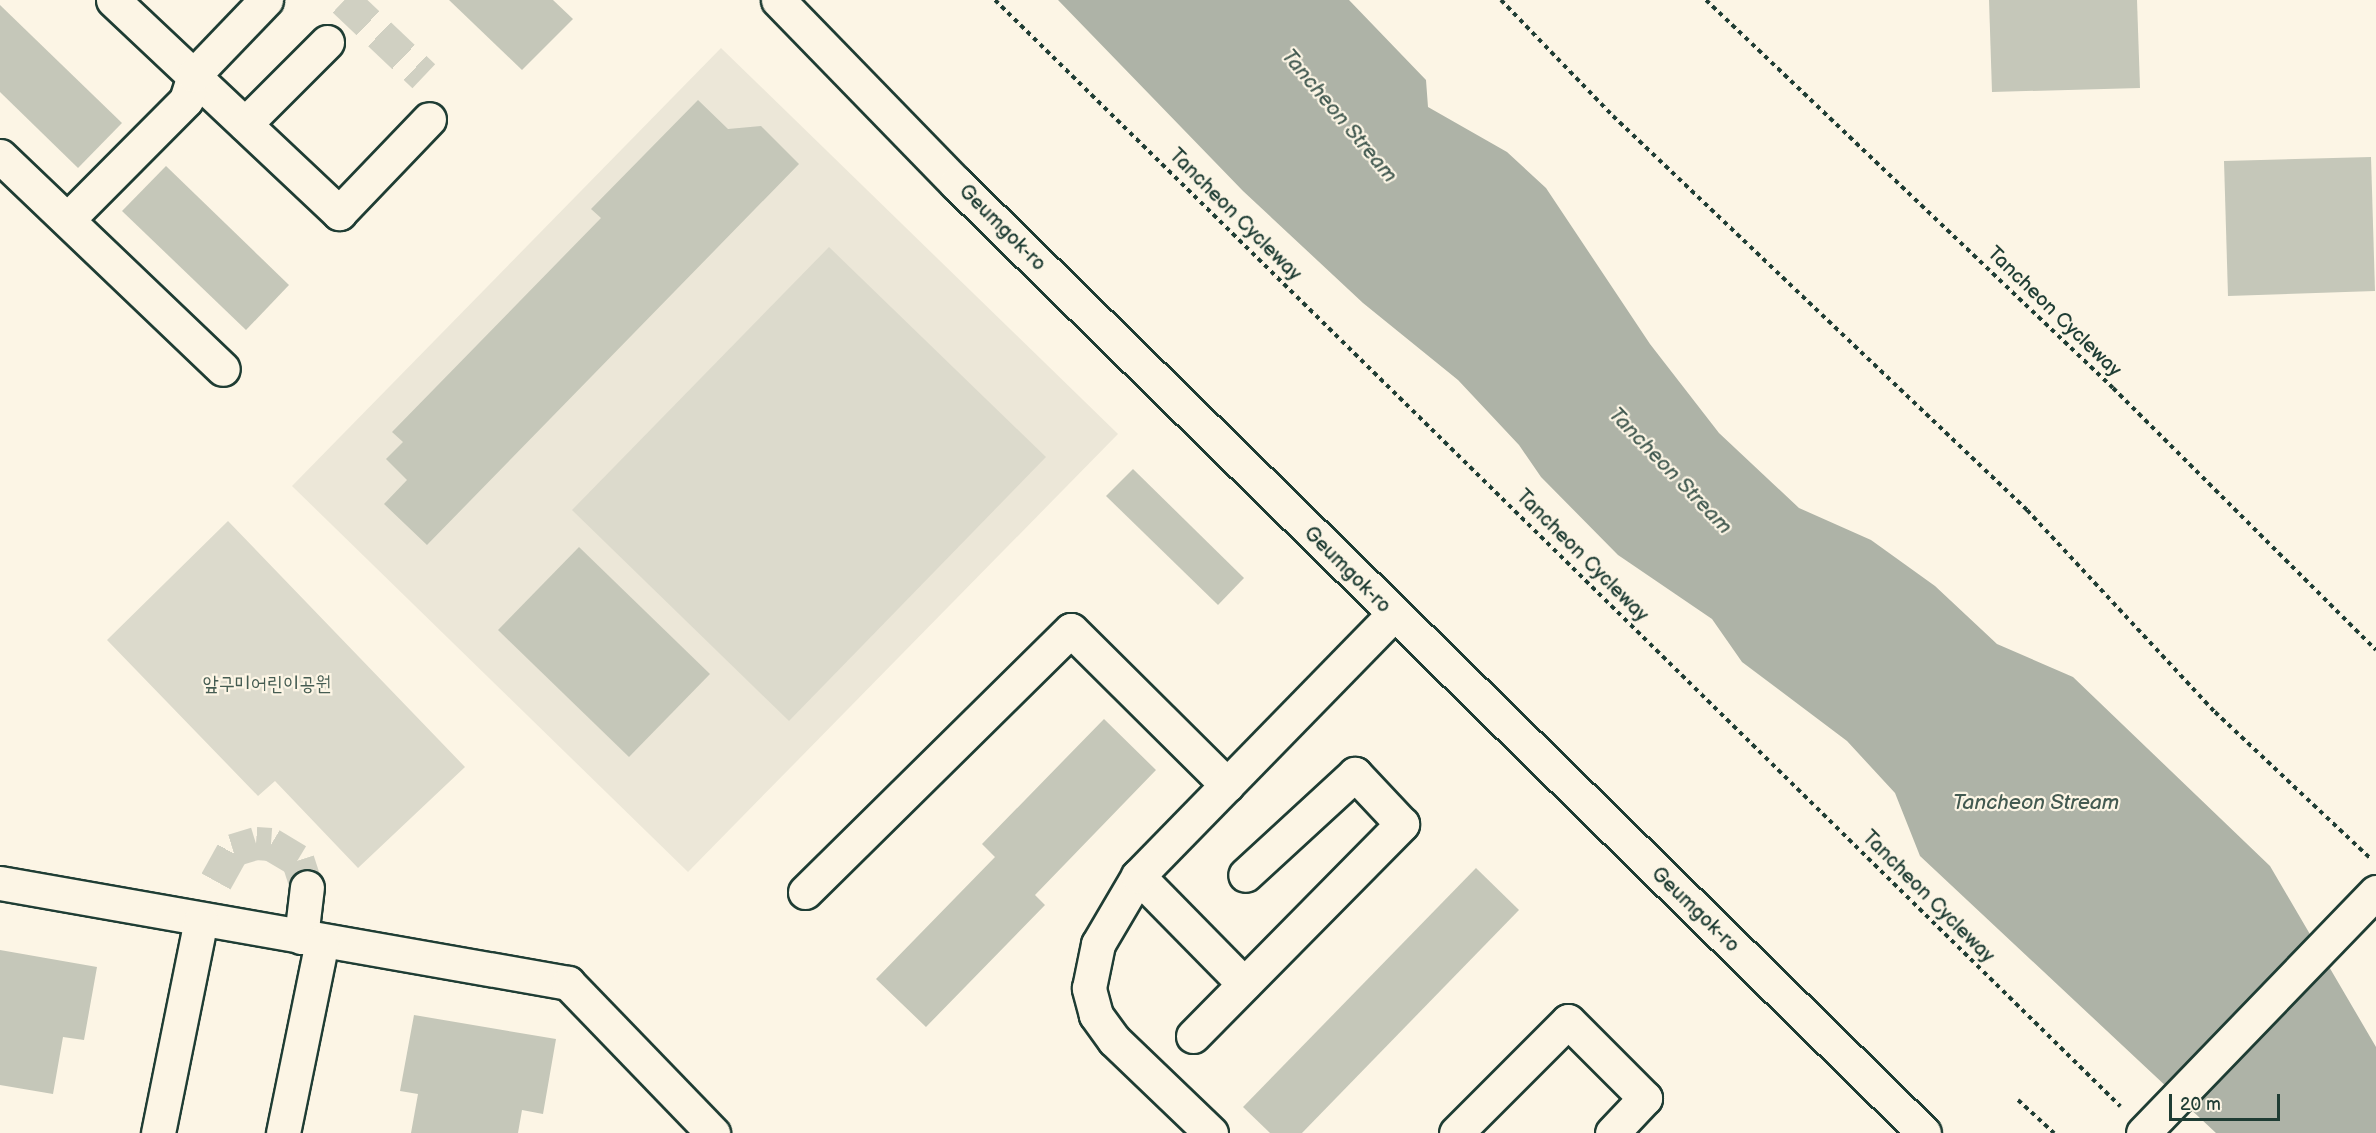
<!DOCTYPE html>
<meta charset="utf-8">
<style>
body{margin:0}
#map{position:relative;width:2376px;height:1133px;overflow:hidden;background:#fcf5e5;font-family:"Balsamiq Sans","Poor Story",sans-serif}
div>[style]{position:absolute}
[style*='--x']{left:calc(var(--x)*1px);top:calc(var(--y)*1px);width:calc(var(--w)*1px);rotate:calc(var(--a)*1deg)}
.built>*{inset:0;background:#ece7d8}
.green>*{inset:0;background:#dcdacc}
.water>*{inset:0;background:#aeb3a7}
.building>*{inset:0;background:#c5c7b9}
.minor-tunnel>*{height:33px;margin-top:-16.5px;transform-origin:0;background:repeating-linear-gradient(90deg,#d0d0c2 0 33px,transparent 0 49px)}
.path>*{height:4px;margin-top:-2px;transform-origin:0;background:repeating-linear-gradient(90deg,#1f3d34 0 4.5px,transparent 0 9px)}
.roads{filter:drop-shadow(2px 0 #1f3d34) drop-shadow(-2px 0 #1f3d34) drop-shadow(0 2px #1f3d34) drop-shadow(0 -2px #1f3d34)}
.minor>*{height:33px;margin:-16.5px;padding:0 16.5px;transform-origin:16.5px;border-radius:16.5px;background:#fcf5e5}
.major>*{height:33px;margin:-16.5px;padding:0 16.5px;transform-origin:16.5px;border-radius:16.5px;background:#fcf5e5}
.bridges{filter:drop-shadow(2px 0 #1f3d34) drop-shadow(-2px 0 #1f3d34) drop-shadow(0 2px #1f3d34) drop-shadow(0 -2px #1f3d34)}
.major-bridge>*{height:33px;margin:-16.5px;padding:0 16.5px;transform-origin:16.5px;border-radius:16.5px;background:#fcf5e5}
span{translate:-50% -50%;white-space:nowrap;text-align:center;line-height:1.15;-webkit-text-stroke:4.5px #fcf5e5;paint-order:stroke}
.street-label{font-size:20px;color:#1f3d34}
.park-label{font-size:20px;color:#455c52}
.water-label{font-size:21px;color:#435a51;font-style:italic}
.scale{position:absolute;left:2169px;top:1094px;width:111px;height:27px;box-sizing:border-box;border:3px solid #1f3d34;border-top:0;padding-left:8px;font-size:18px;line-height:21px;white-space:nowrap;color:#1f3d34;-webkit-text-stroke:4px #fcf5e5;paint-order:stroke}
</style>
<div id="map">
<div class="built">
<i style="clip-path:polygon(721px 48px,1118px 434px,688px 872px,292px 486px)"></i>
</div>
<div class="green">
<i style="clip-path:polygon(829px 247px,1046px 457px,789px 721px,572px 510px)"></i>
<i style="clip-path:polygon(228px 521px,465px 767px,358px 868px,275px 781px,258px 796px,107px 640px)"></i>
</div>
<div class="water">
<i style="clip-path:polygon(1058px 0,1349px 0,1426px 80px,1428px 107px,1507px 152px,1546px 188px,1650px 344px,1719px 433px,1799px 508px,1871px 540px,1935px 586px,1997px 644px,2073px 677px,2270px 866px,2376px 1047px,2376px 1133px,2216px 1133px,1920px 856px,1895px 793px,1847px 741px,1742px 662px,1712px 619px,1618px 555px,1541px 477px,1519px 445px,1458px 380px,1363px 303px,1243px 191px)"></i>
</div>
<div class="building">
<i style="clip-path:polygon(449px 0,553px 0,573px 19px,522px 70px)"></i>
<i style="clip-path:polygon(1989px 0,2137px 0,2140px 88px,1992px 92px)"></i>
<i style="clip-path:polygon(0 5px,122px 123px,78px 168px,0 92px)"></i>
<i style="clip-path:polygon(698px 100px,728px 129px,761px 126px,799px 164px,427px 545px,384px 504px,407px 480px,386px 459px,403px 442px,392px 432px,601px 218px,591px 209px)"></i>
<i style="clip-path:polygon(2371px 157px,2375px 291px,2228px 296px,2224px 161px)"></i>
<i style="clip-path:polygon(166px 166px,289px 285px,246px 330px,122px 211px)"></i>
<i style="clip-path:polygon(1133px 469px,1244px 578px,1218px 605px,1106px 496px)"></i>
<i style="clip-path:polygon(579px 547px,710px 674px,629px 757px,498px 630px)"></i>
<i style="clip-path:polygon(1104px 719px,1156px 770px,1035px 895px,1045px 905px,926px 1027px,876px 979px,995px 857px,982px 844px)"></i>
<i style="clip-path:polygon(1476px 868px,1519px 910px,1302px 1133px,1270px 1133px,1243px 1107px)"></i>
<i style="clip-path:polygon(0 950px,97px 967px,84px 1040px,63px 1037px,53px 1094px,0 1085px)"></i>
<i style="clip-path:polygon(414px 1015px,556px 1039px,543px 1114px,522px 1110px,518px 1133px,411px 1133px,418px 1094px,400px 1091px)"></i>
</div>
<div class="minor-tunnel">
<i style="--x:344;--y:0;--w:110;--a:43.5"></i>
<i style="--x:216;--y:881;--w:35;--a:-61"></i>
<i style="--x:233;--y:850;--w:24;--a:-17"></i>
<i style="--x:256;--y:843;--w:15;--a:4"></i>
<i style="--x:271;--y:844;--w:31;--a:31"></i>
<i style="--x:298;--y:860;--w:28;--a:72"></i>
</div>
<div class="path">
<i style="--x:995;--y:0;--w:1578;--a:44.51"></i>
<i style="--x:1501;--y:0;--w:161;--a:46"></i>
<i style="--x:1613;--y:116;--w:572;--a:43.58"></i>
<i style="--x:2027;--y:510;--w:276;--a:47.1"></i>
<i style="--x:2215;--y:712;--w:212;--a:43.3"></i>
<i style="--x:1706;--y:0;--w:562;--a:43.63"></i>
<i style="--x:2113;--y:388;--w:371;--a:44.9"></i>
<i style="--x:2018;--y:1100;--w:49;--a:42.5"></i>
</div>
<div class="roads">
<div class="minor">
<i style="--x:113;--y:0;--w:311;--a:43.3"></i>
<i style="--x:339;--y:213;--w:130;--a:-46.2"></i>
<i style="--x:245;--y:124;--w:116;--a:-45"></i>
<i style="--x:0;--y:156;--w:308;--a:43.7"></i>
<i style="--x:68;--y:219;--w:168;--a:-45.2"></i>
<i style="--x:186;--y:100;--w:26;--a:-72"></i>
<i style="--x:194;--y:75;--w:104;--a:-46.2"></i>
<i style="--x:1138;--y:876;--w:151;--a:45.5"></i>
<i style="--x:0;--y:883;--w:577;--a:9.98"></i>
<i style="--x:568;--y:983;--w:209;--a:46"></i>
<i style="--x:805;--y:892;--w:373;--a:-44.6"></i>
<i style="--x:1071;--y:630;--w:220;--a:44.8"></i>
<i style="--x:301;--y:937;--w:50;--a:-83.2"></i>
<i style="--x:1193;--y:1036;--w:298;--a:-45.4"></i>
<i style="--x:1402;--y:824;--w:69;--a:-133.2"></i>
<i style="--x:1355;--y:774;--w:149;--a:137.4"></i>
<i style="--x:158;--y:1133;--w:217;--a:-78.6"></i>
<i style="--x:283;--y:1133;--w:195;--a:-78.5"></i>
<i style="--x:1211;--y:1133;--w:134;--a:-136.2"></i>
<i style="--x:1114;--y:1040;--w:31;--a:-126"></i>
<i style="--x:1096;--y:1015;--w:28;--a:-105"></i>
<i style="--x:1089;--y:988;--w:45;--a:-78.4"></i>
<i style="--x:1098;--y:944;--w:79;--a:-59.5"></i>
<i style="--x:1138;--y:876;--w:365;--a:-45.7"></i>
<i style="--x:1456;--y:1133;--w:158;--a:-45"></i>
<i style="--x:1568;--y:1021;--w:109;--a:45"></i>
<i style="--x:1645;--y:1098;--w:48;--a:133.3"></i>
</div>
<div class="major">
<i style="--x:778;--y:0;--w:255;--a:45.8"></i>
<i style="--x:956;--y:183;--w:1356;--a:44.46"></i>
</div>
</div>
<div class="bridges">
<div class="major-bridge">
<i style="--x:2143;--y:1133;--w:335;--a:-46"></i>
</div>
</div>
<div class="street-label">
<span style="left:1235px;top:215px;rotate:45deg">Tancheon Cycleway</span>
<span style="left:1002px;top:228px;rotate:45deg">Geumgok-ro</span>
<span style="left:2054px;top:312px;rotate:44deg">Tancheon Cycleway</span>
<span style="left:1582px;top:556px;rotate:45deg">Tancheon Cycleway</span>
<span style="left:1347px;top:570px;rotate:45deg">Geumgok-ro</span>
<span style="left:1928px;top:897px;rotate:45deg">Tancheon Cycleway</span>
<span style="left:1695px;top:910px;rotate:44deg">Geumgok-ro</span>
</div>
<div class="park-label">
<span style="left:267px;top:684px">앞구미어린이공원</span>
</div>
<div class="water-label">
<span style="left:1339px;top:116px;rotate:50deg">Tancheon Stream</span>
<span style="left:1670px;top:471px;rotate:46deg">Tancheon Stream</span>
<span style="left:2036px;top:803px">Tancheon Stream</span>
</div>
<div class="scale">20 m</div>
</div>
